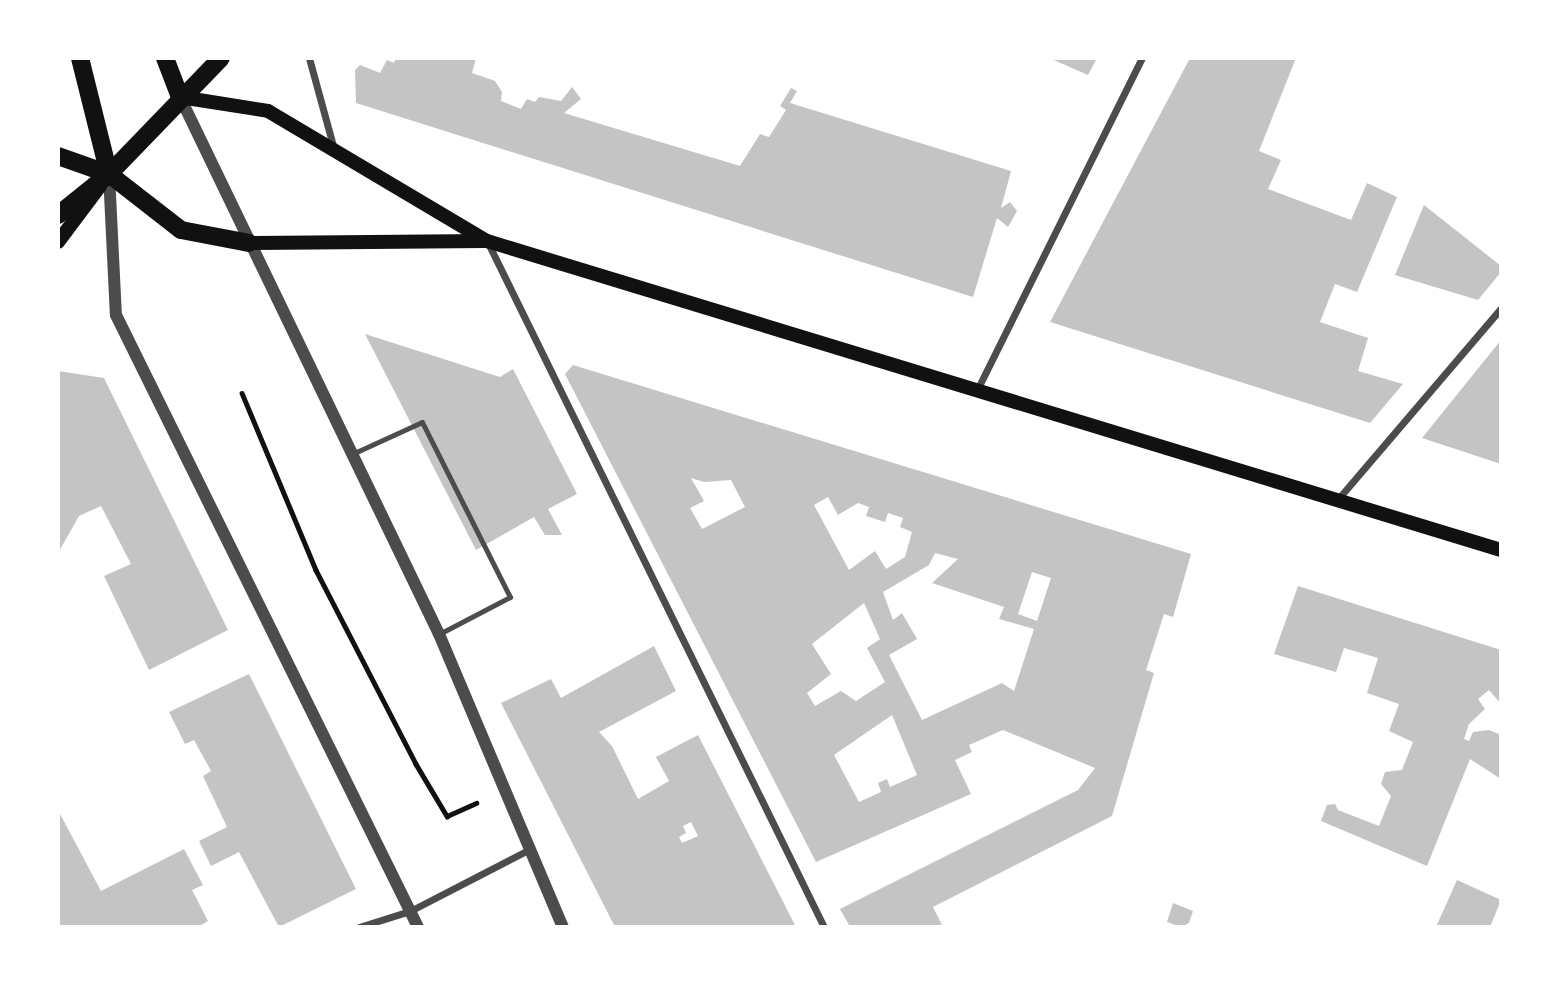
<!DOCTYPE html>
<style>
body{margin:0}
#map{position:relative;width:1559px;height:985px;overflow:hidden;background:#fff;font-family:"Times New Roman",serif}
div>[style]{position:absolute}
[style*='--x']{left:calc(var(--x)*1px);top:calc(var(--y)*1px);width:calc(var(--w)*1px);rotate:calc(var(--a)*1deg)}
.building>*{inset:0;background:#c4c4c4}
.path>*{height:4.5px;margin:-2.25px;padding:0 2.25px;transform-origin:2.25px;border-radius:2.25px;background:#111}
.service>*{height:5px;margin:-2.5px;padding:0 2.5px;transform-origin:2.5px;border-radius:2.5px;background:#4c4c4c}
.minor>*{height:7px;margin:-3.5px;padding:0 3.5px;transform-origin:3.5px;border-radius:3.5px;background:#4c4c4c}
.tertiary>*{height:12px;margin:-6px;padding:0 6px;transform-origin:6px;border-radius:6px;background:#4c4c4c}
.secondary>*{height:14px;margin:-7px;padding:0 7px;transform-origin:7px;border-radius:7px;background:#111}
.primary>*{height:18px;margin:-9px;padding:0 9px;transform-origin:9px;border-radius:9px;background:#111}
span{translate:-50% -50%;white-space:nowrap;text-align:center;line-height:1.15;-webkit-text-stroke:7px #fff;paint-order:stroke}
.frame{position:absolute;inset:0;border:60px solid #fff;pointer-events:none}
</style>
<div id="map">
<div class="building">
<i style="clip-path:polygon(396px 58px,476px 58px,472px 73px,495px 81px,502px 92px,501px 101px,521px 109px,527px 99px,535px 102px,539px 97px,561px 101px,572px 87px,581px 99px,564px 113px,740px 166px,760px 134px,769px 137px,786px 110px,780px 106px,791px 88px,797px 91px,790px 103px,1011px 171px,1001px 208px,1010px 202px,1017px 211px,1008px 227px,997px 218px,973px 297px,356px 103px,355px 70px,360px 65px,380px 73px,387px 60px,394px 63px)"></i>
<i style="clip-path:polygon(1049px 58px,1097px 58px,1088px 75px)"></i>
<i style="clip-path:polygon(1190px 58px,1296px 58px,1259px 151px,1281px 160px,1268px 189px,1351px 220px,1367px 183px,1397px 197px,1357px 292px,1335px 284px,1320px 322px,1368px 338px,1358px 371px,1403px 384px,1370px 423px,1050px 322px)"></i>
<i style="clip-path:polygon(1424px 205px,1501px 266px,1501px 272px,1478px 300px,1395px 275px)"></i>
<i style="clip-path:polygon(365px 334px,500px 377px,513px 369px,577px 494px,548px 509px,562px 535px,545px 535px,534px 517px,476px 550px)"></i>
<i style="clip-path:polygon(1501px 340px,1501px 464px,1422px 438px)"></i>
<i style="clip-path:polygon(evenodd,573px 365px,1191px 554px,1173px 617px,1164px 614px,1146px 670px,1154px 673px,1112px 816px,933px 907px,943px 927px,850px 927px,840px 909px,1078px 790px,1095px 768px,1003px 730px,969px 745px,972px 752px,955px 760px,971px 794px,816px 862px,565px 374px,573px 365px,691px 478px,704px 482px,731px 480px,745px 507px,702px 529px,690px 508px,704px 501px,691px 478px,573px 365px,828px 497px,838px 515px,858px 503px,869px 507px,866px 516px,885px 522px,888px 513px,903px 518px,900px 527px,912px 532px,905px 557px,886px 569px,875px 551px,849px 570px,814px 505px,828px 497px,573px 365px,935px 553px,958px 559px,932px 583px,1004px 607px,999px 619px,1034px 629px,1014px 691px,1002px 683px,922px 720px,889px 655px,917px 639px,902px 613px,893px 620px,883px 592px,929px 565px,935px 553px,573px 365px,1032px 572px,1051px 578px,1037px 621px,1018px 614px,1032px 572px,573px 365px,864px 603px,880px 639px,867px 648px,885px 682px,856px 701px,841px 691px,815px 706px,807px 693px,831px 674px,812px 644px,864px 603px,573px 365px,892px 715px,917px 775px,890px 787px,887px 779px,878px 783px,881px 792px,859px 802px,834px 755px,892px 715px)"></i>
<i style="clip-path:polygon(58px 371px,104px 378px,228px 630px,149px 670px,104px 576px,131px 564px,101px 506px,79px 516px,58px 553px)"></i>
<i style="clip-path:polygon(1298px 586px,1501px 650px,1501px 704px,1489px 690px,1478px 699px,1485px 709px,1469px 724px,1464px 739px,1469px 741px,1473px 732px,1489px 730px,1501px 735px,1501px 779px,1470px 759px,1427px 866px,1321px 821px,1327px 805px,1335px 804px,1338px 810px,1379px 826px,1391px 796px,1381px 784px,1385px 772px,1402px 770px,1413px 742px,1389px 731px,1399px 704px,1367px 693px,1378px 658px,1344px 648px,1336px 672px,1274px 654px)"></i>
<i style="clip-path:polygon(evenodd,654px 646px,676px 691px,599px 732px,612px 746px,638px 799px,669px 781px,656px 757px,698px 735px,796px 927px,615px 927px,501px 703px,551px 679px,561px 698px,654px 646px,691px 822px,698px 836px,682px 843px,679px 837px,686px 833px,683px 826px,691px 822px)"></i>
<i style="clip-path:polygon(249px 674px,356px 889px,279px 927px,239px 852px,211px 866px,199px 841px,227px 827px,203px 776px,211px 771px,194px 740px,185px 744px,169px 712px)"></i>
<i style="clip-path:polygon(58px 810px,101px 891px,184px 849px,203px 885px,192px 890px,208px 921px,198px 927px,58px 927px)"></i>
<i style="clip-path:polygon(1457px 880px,1501px 900px,1490px 927px,1436px 927px)"></i>
<i style="clip-path:polygon(1173px 903px,1193px 911px,1189px 923px,1181px 927px,1167px 922px)"></i>
</div>
<div class="path">
<i style="--x:242;--y:393;--w:192;--a:67.3"></i>
<i style="--x:316;--y:570;--w:218;--a:62.7"></i>
<i style="--x:416;--y:764;--w:61;--a:59.2"></i>
<i style="--x:447;--y:816;--w:32;--a:-24"></i>
</div>
<div class="service">
<i style="--x:352;--y:454;--w:77;--a:-24.6"></i>
<i style="--x:422;--y:422;--w:196;--a:63.3"></i>
<i style="--x:510;--y:597;--w:80;--a:152.5"></i>
</div>
<div class="minor">
<i style="--x:309;--y:58;--w:91;--a:74.7"></i>
<i style="--x:488;--y:243;--w:762;--a:63.84"></i>
<i style="--x:976;--y:392;--w:373;--a:-63.6"></i>
<i style="--x:1338;--y:499;--w:251;--a:-49.5"></i>
<i style="--x:359;--y:927;--w:53;--a:-17.4"></i>
<i style="--x:410;--y:911;--w:133;--a:-27.3"></i>
</div>
<div class="tertiary">
<i style="--x:180;--y:97;--w:596;--a:64.25"></i>
<i style="--x:439;--y:634;--w:318;--a:67.1"></i>
<i style="--x:109;--y:174;--w:141;--a:87.2"></i>
<i style="--x:116;--y:315;--w:682;--a:63.74"></i>
</div>
<div class="secondary">
<i style="--x:180;--y:97;--w:89;--a:9"></i>
<i style="--x:268;--y:111;--w:255;--a:30.7"></i>
<i style="--x:487;--y:241;--w:1060;--a:16.95"></i>
<i style="--x:58;--y:242;--w:70;--a:-53.1"></i>
<i style="--x:249;--y:243;--w:236;--a:-0.5"></i>
</div>
<div class="primary">
<i style="--x:80;--y:58;--w:120;--a:76"></i>
<i style="--x:165;--y:58;--w:42;--a:69"></i>
<i style="--x:58;--y:156;--w:54;--a:19.4"></i>
<i style="--x:109;--y:174;--w:91;--a:37.9"></i>
<i style="--x:181;--y:230;--w:69;--a:10.8"></i>
<i style="--x:58;--y:215;--w:65;--a:-38.8"></i>
<i style="--x:109;--y:174;--w:161;--a:-46"></i>
</div>
<div class="frame"></div>
</div>
